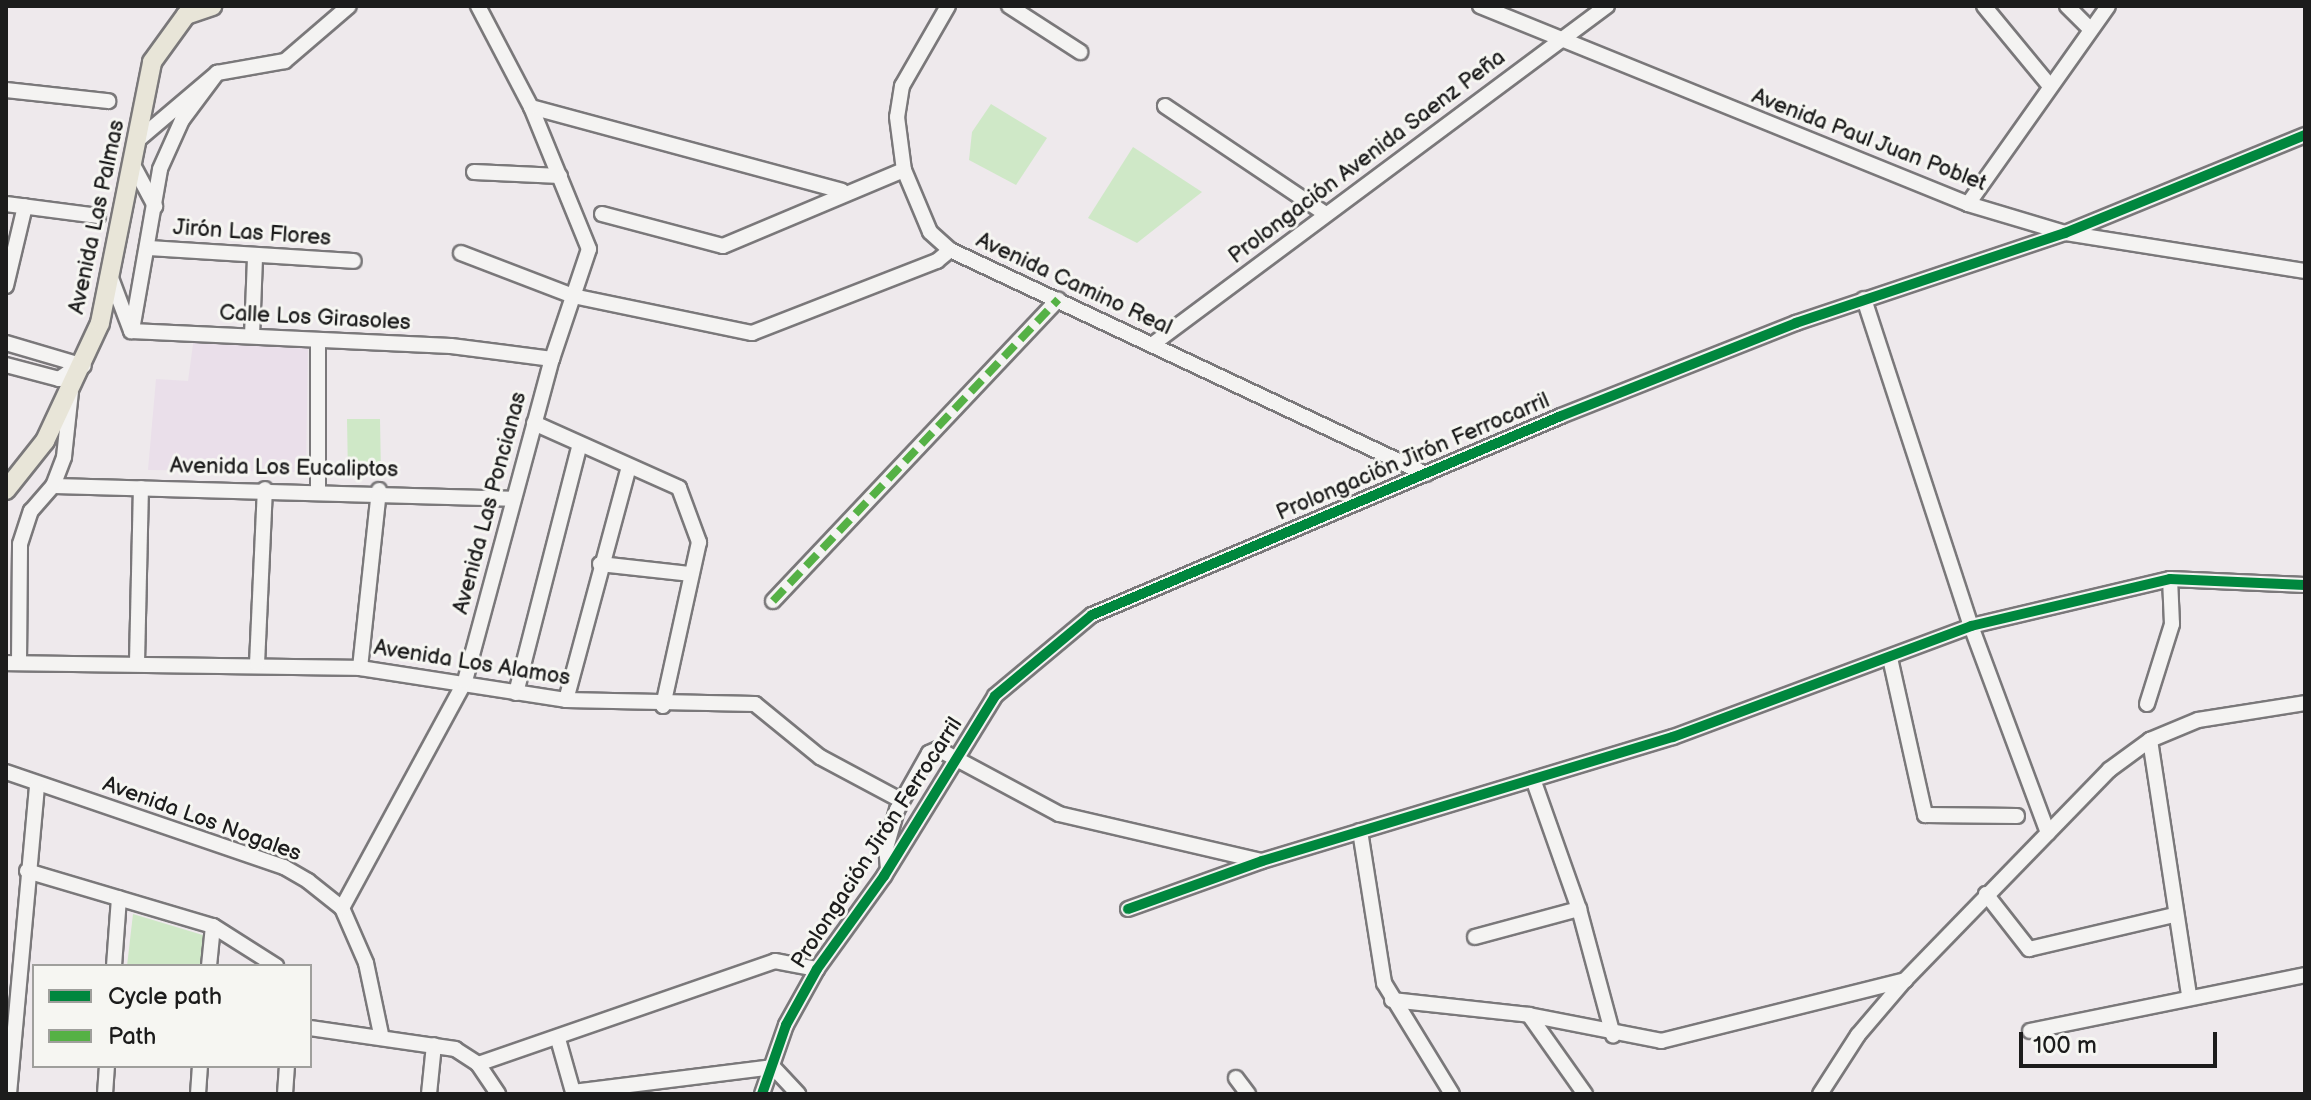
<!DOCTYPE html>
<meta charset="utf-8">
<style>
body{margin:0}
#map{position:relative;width:2311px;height:1100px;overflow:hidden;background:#eee9ec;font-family:"Balsamiq Sans",sans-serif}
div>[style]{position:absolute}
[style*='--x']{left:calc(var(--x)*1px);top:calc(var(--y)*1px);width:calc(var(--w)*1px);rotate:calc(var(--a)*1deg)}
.built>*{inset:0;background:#eadfea}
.green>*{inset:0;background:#cfe8c7}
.roads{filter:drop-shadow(2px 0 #7a787a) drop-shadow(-2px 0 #7a787a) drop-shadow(0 2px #7a787a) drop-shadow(0 -2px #7a787a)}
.minor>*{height:14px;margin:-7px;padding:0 7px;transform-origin:7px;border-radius:7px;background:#f4f3f2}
.major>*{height:18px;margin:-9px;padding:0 9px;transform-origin:9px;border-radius:9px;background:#e8e5d8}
.quiet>*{height:8px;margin-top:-4px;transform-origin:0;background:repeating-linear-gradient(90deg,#55b145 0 16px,transparent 0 24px)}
.cycleway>*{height:10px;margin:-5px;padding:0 5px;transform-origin:5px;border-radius:5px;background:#00873e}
span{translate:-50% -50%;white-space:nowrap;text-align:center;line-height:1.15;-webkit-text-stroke:6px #f6f6f2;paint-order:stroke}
.street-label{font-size:22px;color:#1c1c1c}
.frame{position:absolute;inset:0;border:8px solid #1c1c1c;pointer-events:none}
.legend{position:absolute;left:32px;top:964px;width:280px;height:104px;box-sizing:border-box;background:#f6f6f2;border:2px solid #9f9f9c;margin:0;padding:10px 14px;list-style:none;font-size:24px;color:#1c1c1c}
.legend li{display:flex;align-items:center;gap:16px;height:40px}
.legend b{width:40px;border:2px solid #9f9f9c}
.scale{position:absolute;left:2019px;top:1032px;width:198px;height:36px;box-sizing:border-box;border:4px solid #1c1c1c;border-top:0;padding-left:10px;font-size:24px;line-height:28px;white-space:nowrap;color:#1c1c1c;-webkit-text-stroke:6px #f6f6f2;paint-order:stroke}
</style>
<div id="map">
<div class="built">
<i style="clip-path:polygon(194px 337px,308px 346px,306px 472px,148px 470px,156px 379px,188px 381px)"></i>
</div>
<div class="green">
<i style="clip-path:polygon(991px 104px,1047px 138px,1016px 185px,969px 160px,972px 132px)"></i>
<i style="clip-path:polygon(1133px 147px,1202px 192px,1137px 243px,1088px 218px)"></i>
<i style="clip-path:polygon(347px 419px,380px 419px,381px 475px,348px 475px)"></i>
<i style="clip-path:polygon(133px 914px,206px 936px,202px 966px,127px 966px)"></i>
</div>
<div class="roads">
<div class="minor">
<i style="--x:948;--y:6;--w:92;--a:119.9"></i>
<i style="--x:902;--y:86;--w:31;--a:99"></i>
<i style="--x:897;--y:117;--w:53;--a:82.5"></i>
<i style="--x:904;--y:170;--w:67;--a:67.2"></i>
<i style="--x:930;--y:232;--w:27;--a:42"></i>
<i style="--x:950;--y:250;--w:526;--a:25.2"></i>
<i style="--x:1009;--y:6;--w:85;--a:32.9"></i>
<i style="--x:1480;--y:6;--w:527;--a:22.08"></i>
<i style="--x:1968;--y:204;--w:101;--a:16.6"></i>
<i style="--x:2065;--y:233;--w:243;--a:9"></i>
<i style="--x:1984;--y:6;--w:104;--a:50.5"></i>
<i style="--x:2067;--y:6;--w:31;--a:45"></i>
<i style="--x:6;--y:90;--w:103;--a:6.2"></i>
<i style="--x:1165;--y:106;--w:194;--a:33.9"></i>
<i style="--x:531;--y:107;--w:322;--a:15.1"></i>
<i style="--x:138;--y:140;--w:104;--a:-40.3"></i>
<i style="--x:217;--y:73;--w:69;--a:-10"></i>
<i style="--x:285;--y:61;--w:84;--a:-40.7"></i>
<i style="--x:133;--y:165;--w:47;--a:61.8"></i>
<i style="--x:474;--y:172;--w:86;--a:2.7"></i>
<i style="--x:6;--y:204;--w:93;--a:7.4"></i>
<i style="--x:1968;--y:204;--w:242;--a:-54.7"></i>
<i style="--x:602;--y:214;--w:125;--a:14.8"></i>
<i style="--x:723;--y:246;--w:196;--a:-22.8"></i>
<i style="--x:148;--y:248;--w:206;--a:3.6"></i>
<i style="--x:461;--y:253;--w:120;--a:21"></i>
<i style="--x:573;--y:296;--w:183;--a:11.7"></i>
<i style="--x:752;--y:333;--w:199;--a:-21.3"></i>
<i style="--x:937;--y:261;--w:17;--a:-40"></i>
<i style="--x:111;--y:278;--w:57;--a:69.3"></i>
<i style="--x:131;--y:331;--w:320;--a:2.7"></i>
<i style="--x:451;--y:346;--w:102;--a:7.3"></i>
<i style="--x:6;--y:286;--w:82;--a:-76.6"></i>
<i style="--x:1864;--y:299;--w:344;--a:71.9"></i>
<i style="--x:1971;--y:626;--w:221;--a:69.6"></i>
<i style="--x:132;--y:330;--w:163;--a:-80.1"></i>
<i style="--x:160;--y:169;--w:54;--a:-65.8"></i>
<i style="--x:182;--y:120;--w:59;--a:-53.3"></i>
<i style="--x:252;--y:336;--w:78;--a:-87.8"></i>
<i style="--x:318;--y:341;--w:148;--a:90"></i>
<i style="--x:6;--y:343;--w:81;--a:16.4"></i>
<i style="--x:1153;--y:344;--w:566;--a:-36.67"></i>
<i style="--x:6;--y:365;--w:55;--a:14.8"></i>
<i style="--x:59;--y:379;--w:24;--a:-35"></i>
<i style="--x:534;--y:423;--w:159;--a:24.1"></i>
<i style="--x:679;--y:488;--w:58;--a:69.7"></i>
<i style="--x:699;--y:542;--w:168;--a:102.4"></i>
<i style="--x:53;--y:486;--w:460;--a:1.6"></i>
<i style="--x:600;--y:564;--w:92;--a:6.3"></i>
<i style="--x:773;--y:601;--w:415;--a:-46.6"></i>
<i style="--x:1890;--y:658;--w:161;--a:77.4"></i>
<i style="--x:1925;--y:815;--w:92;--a:0.6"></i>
<i style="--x:19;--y:662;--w:118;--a:-89.5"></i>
<i style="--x:20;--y:544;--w:35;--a:-72"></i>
<i style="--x:31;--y:511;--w:33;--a:-49"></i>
<i style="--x:53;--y:486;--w:31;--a:-69"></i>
<i style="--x:64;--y:457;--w:65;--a:-83.9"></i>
<i style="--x:137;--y:662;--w:174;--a:-88.7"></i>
<i style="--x:6;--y:663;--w:354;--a:0.8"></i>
<i style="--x:360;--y:668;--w:208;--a:8.8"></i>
<i style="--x:566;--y:700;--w:189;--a:1.2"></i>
<i style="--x:755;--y:704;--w:84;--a:39.2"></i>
<i style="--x:820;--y:757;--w:93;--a:28.2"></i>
<i style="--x:257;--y:664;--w:175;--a:-87.4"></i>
<i style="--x:360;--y:668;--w:179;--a:-83.9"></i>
<i style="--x:516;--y:693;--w:257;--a:-75.6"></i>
<i style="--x:566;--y:700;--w:242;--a:-74.9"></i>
<i style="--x:2147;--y:704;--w:84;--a:-72.6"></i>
<i style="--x:2172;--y:624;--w:45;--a:-92.5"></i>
<i style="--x:2150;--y:740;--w:259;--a:81.3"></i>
<i style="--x:6;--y:772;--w:294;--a:18.9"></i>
<i style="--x:284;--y:867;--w:28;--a:30"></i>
<i style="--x:308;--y:881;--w:43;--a:38.5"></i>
<i style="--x:342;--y:908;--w:60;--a:66.4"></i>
<i style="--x:366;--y:963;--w:73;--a:78.1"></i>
<i style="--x:1533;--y:779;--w:138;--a:70.5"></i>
<i style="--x:1579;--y:909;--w:131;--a:74.9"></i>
<i style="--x:1360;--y:831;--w:154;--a:81"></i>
<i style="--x:1384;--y:983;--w:130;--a:58.5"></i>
<i style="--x:888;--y:869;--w:21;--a:-95"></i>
<i style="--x:886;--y:848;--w:40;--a:-74"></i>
<i style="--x:897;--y:810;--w:65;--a:-60.7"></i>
<i style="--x:929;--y:753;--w:10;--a:-24"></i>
<i style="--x:938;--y:749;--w:137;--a:28.2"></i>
<i style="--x:1059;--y:814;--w:207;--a:13.1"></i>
<i style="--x:27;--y:871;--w:194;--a:16.5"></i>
<i style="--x:213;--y:926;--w:75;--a:32.4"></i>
<i style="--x:1986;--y:894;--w:70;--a:52"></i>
<i style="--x:2029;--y:949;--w:149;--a:-13.2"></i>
<i style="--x:342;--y:908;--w:258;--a:-61.5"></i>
<i style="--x:465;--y:681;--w:334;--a:-74.9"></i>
<i style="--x:552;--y:359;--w:116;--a:-71.4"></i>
<i style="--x:589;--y:249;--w:153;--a:-112.2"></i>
<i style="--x:531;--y:107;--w:114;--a:-117.7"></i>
<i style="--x:1128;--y:909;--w:142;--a:-19.7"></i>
<i style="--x:1262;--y:861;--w:429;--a:-16.8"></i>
<i style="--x:1673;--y:737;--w:318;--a:-20.4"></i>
<i style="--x:1971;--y:626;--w:204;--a:-13.3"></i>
<i style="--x:2170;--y:579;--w:135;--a:2.5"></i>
<i style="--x:1475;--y:937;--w:108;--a:-15.1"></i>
<i style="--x:114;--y:966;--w:68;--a:-85.8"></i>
<i style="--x:209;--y:966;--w:40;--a:-84.3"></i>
<i style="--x:1392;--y:1000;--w:138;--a:6.2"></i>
<i style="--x:1529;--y:1015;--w:135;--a:11.1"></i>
<i style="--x:1661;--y:1041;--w:252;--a:-14"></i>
<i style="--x:1529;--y:1015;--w:97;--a:54.7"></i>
<i style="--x:310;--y:1028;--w:147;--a:8.2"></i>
<i style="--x:455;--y:1049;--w:27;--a:33"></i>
<i style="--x:478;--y:1064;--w:36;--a:56"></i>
<i style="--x:2030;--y:1031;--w:281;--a:-11.5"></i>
<i style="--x:558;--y:1039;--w:55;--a:74.2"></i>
<i style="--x:573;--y:1092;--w:202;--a:-7.1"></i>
<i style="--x:773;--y:1067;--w:37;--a:47"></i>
<i style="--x:478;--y:1064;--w:314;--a:-19.1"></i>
<i style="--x:775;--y:961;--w:43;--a:10.8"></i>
<i style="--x:1236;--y:1078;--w:20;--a:53"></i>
<i style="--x:9;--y:1094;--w:310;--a:-84.8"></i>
<i style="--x:105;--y:1094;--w:28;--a:-86"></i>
<i style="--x:198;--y:1094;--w:28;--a:-86"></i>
<i style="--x:285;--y:1094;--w:28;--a:-86"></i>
<i style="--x:429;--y:1094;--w:49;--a:-84.2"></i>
<i style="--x:762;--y:1094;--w:73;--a:-70.8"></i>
<i style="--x:786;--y:1025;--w:64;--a:-61"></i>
<i style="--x:817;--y:969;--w:115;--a:-54.2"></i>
<i style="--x:884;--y:876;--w:211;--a:-58.3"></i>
<i style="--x:995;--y:696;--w:126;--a:-39.9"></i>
<i style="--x:1092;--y:615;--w:509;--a:-22.99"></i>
<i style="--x:1561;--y:416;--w:253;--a:-21.6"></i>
<i style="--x:1796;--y:323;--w:284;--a:-18.5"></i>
<i style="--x:2065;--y:233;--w:259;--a:-22.2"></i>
<i style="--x:1820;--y:1094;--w:70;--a:-57.2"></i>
<i style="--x:1858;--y:1035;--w:72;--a:-49.5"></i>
<i style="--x:1905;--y:980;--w:293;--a:-45.8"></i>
<i style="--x:2109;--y:770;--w:51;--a:-36.2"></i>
<i style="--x:2150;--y:740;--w:52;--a:-22.6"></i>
<i style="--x:2198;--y:720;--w:108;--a:-9"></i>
</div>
<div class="major">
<i style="--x:6;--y:490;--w:63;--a:-51.5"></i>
<i style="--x:45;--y:441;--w:130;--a:-65"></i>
<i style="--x:100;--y:323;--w:266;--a:-78.7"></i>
<i style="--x:152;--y:62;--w:58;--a:-54.1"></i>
<i style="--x:186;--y:15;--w:28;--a:-19"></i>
</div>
</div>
<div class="quiet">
<i style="--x:773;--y:601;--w:415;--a:-46.6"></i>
</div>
<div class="cycleway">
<i style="--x:1128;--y:909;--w:142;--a:-19.7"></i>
<i style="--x:1262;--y:861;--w:429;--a:-16.8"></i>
<i style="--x:1673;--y:737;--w:318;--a:-20.4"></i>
<i style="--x:1971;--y:626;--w:204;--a:-13.3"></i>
<i style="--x:2170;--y:579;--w:135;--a:2.5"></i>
<i style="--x:762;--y:1094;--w:73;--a:-70.8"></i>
<i style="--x:786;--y:1025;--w:64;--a:-61"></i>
<i style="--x:817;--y:969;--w:115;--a:-54.2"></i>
<i style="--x:884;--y:876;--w:211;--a:-58.3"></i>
<i style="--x:995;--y:696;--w:126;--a:-39.9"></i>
<i style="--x:1092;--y:615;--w:509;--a:-22.99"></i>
<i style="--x:1561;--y:416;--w:253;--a:-21.6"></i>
<i style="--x:1796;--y:323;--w:284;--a:-18.5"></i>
<i style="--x:2065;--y:233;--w:259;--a:-22.2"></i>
</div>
<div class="street-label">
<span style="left:1869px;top:140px;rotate:21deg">Avenida Paul Juan Poblet</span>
<span style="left:1367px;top:157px;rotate:-37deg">Prolongación Avenida Saenz Peña</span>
<span style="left:97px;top:217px;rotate:-78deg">Avenida Las Palmas</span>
<span style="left:252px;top:233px;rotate:4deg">Jirón Las Flores</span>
<span style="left:1074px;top:284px;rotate:25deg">Avenida Camino Real</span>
<span style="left:315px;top:318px;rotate:3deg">Calle Los Girasoles</span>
<span style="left:1413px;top:457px;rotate:-23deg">Prolongación Jirón Ferrocarril</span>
<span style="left:284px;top:468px;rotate:1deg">Avenida Los Eucaliptos</span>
<span style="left:490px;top:503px;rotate:-75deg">Avenida Las Poncianas</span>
<span style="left:472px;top:663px;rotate:9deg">Avenida Los Alamos</span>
<span style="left:202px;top:819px;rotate:20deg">Avenida Los Nogales</span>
<span style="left:877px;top:843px;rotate:-57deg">Prolongación Jirón Ferrocarril</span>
</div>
<div class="frame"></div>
<ul class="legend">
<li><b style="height:10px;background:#00873e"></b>Cycle path</li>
<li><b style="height:10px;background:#55b145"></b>Path</li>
</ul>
<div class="scale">100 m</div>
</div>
